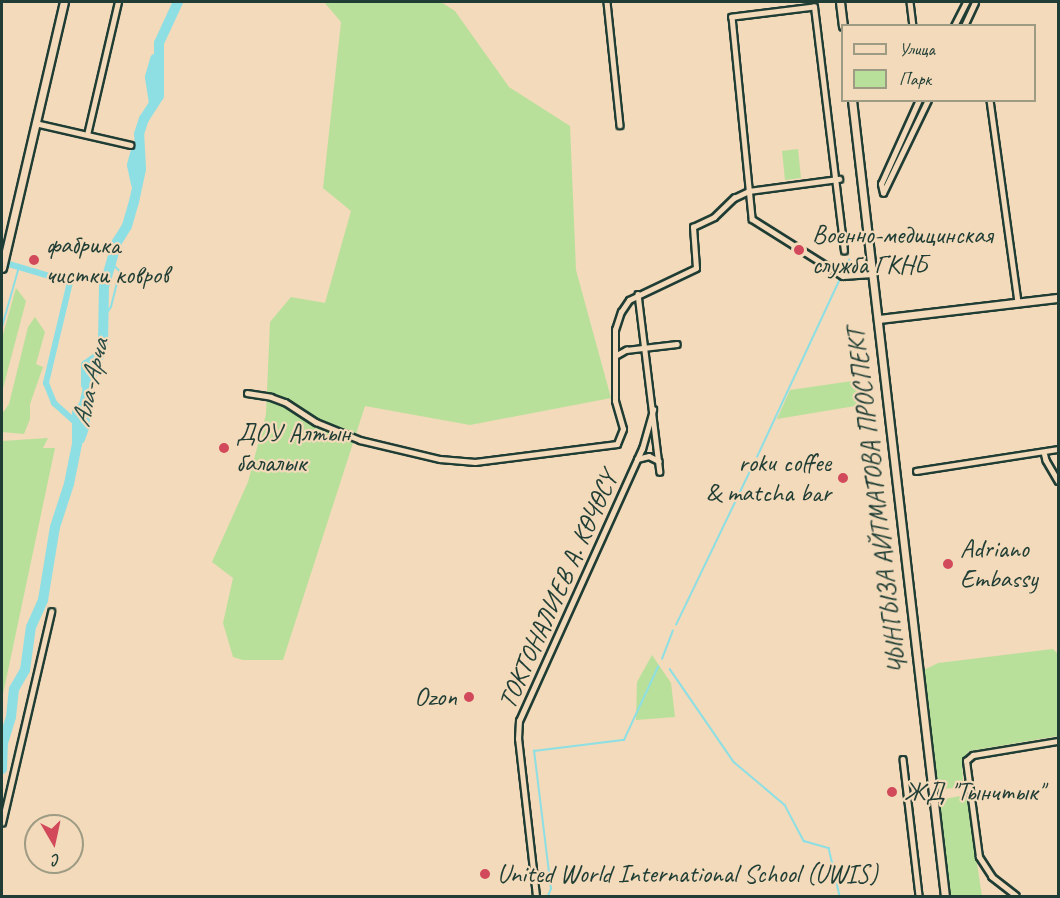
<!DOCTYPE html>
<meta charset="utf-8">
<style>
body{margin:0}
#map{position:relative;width:1060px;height:898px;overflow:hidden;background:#f2daba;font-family:Caveat,sans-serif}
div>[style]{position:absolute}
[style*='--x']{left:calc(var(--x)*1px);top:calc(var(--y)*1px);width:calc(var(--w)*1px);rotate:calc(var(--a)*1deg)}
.green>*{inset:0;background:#b9e09b}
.stream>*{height:1.5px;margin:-0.75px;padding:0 0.75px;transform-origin:0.75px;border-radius:0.75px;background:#8ddfe4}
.canal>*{height:6px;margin:-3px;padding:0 3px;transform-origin:3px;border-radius:3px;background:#8ddfe4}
.river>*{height:10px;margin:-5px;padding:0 5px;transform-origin:5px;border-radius:5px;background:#8ddfe4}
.roads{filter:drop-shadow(2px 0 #1f3d34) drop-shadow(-2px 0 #1f3d34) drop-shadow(0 2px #1f3d34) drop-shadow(0 -2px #1f3d34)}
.street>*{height:4.5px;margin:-2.25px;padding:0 2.25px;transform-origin:2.25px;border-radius:2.25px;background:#f2daba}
.secondary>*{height:7px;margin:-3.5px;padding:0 3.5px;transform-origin:3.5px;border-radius:3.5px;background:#f2daba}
.dots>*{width:16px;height:16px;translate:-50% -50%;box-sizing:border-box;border:3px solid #f2daba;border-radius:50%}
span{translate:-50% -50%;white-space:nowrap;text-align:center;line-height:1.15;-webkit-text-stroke:4.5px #f2daba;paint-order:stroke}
.poi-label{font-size:26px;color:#1f3d34}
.left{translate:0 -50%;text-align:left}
.right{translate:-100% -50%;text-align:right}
.street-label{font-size:26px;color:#1f3d34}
.water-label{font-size:27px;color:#2a4d46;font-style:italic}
.frame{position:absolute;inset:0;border:3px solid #1f3d34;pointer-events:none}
.legend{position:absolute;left:841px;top:24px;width:195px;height:78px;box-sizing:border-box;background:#f2daba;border:2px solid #9e9b84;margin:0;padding:8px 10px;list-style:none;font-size:18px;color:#1f3d34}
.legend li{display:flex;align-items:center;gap:12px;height:30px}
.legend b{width:30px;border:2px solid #9e9b84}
.north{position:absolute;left:24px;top:814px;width:60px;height:60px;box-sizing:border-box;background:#f2daba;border:2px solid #9e9b84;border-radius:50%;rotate:171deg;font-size:16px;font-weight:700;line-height:24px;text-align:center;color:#1f3d34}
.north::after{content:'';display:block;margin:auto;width:21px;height:27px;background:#d1495b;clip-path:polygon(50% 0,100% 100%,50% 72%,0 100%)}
</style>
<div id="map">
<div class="green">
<i style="clip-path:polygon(324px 2px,441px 2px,455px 11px,509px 87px,570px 126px,576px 270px,611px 398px,470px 425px,365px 406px,283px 660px,243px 660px,233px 657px,223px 623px,233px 578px,212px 562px,248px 482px,266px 414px,270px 322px,291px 297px,325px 303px,351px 211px,323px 188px,341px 22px)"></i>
<i style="clip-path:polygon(798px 149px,801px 178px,785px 180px,782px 151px)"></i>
<i style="clip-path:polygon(16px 288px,26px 301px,2px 392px,2px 338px)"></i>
<i style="clip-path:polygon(35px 317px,45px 332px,36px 364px,43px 367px,30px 404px,30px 419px,24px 434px,2px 432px,2px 414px,9px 404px,28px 327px)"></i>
<i style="clip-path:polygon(859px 380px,861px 405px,777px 419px,790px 390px)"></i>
<i style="clip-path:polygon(48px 438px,43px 448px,55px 448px,2px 699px,2px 441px)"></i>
<i style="clip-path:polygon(1053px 649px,1058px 654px,1058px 736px,969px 751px,962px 761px,963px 783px,959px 787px,938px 790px,924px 670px,938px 663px)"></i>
<i style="clip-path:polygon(652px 655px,671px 683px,675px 717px,636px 720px,637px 682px)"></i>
<i style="clip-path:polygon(961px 796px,967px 799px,982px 896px,950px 896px,938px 800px)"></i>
</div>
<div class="stream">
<i style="--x:959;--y:26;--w:26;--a:-65"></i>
<i style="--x:883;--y:187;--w:96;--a:-64.8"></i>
<i style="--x:845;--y:268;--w:9;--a:-63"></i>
<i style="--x:104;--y:317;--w:12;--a:-55"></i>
<i style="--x:111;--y:307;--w:32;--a:-76"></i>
<i style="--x:119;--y:276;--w:5;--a:-90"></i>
<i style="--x:119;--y:271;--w:11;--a:-135"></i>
<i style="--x:2;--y:327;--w:62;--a:-74.2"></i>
<i style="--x:757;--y:457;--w:199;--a:-65"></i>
<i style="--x:676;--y:625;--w:180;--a:-64.3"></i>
<i style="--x:662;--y:659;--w:30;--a:-69"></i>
<i style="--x:670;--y:669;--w:113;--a:55.5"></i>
<i style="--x:734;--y:762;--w:67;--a:40.1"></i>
<i style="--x:785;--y:805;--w:41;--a:62.2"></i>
<i style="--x:804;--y:841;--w:26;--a:16"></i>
<i style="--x:829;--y:848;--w:49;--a:77.1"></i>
<i style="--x:548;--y:896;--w:8;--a:-67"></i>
<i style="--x:551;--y:889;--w:139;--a:-97"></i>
<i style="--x:534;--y:751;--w:91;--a:-7"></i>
<i style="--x:624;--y:740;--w:81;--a:-65"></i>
</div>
<div class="canal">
<i style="--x:2;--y:262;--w:71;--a:16.4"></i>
<i style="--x:70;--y:282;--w:104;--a:103.4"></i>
<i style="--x:46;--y:383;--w:22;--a:68"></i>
<i style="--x:54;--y:403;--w:31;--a:42"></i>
</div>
<div class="river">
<i style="--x:154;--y:103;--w:26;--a:-99"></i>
<i style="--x:150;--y:77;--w:19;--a:-74"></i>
<i style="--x:136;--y:184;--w:19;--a:-102"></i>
<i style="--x:132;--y:165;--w:20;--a:-75"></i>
<i style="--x:86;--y:385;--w:20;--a:-90"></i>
<i style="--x:86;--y:365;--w:16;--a:-35"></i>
<i style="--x:80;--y:439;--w:15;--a:-70"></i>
<i style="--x:85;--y:425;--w:20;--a:-93"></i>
<i style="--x:2;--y:769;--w:26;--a:-88"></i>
<i style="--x:3;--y:743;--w:27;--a:-73"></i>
<i style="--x:11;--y:717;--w:28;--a:-84"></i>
<i style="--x:14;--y:689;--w:22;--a:-60"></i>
<i style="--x:25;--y:670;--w:43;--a:-82.1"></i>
<i style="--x:31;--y:627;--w:30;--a:-66"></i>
<i style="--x:43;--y:600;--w:74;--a:-80.7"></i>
<i style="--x:55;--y:527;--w:45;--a:-72"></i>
<i style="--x:69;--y:484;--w:41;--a:-78.7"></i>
<i style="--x:77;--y:444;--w:31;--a:-90"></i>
<i style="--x:77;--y:413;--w:11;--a:-49"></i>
<i style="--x:84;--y:405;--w:26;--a:-77"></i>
<i style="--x:90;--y:380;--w:39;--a:-71"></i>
<i style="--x:103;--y:343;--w:56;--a:-89"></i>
<i style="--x:104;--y:287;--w:47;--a:-73.9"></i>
<i style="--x:117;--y:242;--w:19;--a:-58"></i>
<i style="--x:127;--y:226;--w:25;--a:-74"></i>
<i style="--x:134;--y:202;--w:34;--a:-78"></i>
<i style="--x:141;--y:169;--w:35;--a:-93"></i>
<i style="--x:139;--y:134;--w:16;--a:-72"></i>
<i style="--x:144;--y:119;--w:27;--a:-57"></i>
<i style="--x:159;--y:96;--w:53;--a:-90"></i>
<i style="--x:159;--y:43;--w:45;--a:-65.1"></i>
</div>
<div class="roads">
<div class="street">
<i style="--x:607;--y:2;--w:124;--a:84"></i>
<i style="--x:910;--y:2;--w:24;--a:83"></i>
<i style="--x:954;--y:26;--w:27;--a:-63"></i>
<i style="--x:964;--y:26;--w:26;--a:-65"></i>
<i style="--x:990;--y:100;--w:205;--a:82.1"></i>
<i style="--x:35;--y:123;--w:98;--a:12.9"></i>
<i style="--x:87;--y:135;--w:137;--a:-76.9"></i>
<i style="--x:883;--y:193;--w:103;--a:-64.2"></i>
<i style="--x:883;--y:193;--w:9;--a:-103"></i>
<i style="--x:881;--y:184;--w:92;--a:-65.7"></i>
<i style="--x:844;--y:251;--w:246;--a:-97"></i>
<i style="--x:814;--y:7;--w:83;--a:173"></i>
<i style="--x:732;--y:17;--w:203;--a:84.3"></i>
<i style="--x:752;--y:219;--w:107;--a:32.1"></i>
<i style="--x:843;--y:276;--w:29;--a:-4"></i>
<i style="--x:638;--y:294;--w:179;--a:83"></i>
<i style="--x:615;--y:356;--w:13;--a:-29"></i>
<i style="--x:626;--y:350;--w:51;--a:-6.7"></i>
<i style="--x:247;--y:393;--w:24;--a:9"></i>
<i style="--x:271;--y:397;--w:15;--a:20"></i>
<i style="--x:285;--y:402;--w:37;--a:33"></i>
<i style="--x:316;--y:422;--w:48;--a:22.2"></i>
<i style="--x:360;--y:440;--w:82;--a:13.4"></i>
<i style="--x:440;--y:459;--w:35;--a:5"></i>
<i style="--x:475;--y:462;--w:143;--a:-7.2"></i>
<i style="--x:617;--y:444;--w:16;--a:-68"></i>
<i style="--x:623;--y:429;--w:29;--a:-106"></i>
<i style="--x:615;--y:401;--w:71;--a:-90"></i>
<i style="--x:615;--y:330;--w:19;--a:-72"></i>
<i style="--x:621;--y:312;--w:14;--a:-56"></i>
<i style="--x:629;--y:300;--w:74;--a:-25.5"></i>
<i style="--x:696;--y:268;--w:41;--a:-94.2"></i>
<i style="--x:693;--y:227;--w:23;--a:-25"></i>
<i style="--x:714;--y:217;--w:28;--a:-44"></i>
<i style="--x:734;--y:198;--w:17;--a:-25"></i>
<i style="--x:749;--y:191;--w:91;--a:-7.6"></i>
<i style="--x:1044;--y:452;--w:8;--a:76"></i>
<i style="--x:1046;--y:460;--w:24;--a:60"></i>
<i style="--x:637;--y:459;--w:12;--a:-14"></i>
<i style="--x:649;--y:456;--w:11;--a:27"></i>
<i style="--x:916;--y:471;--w:144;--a:-8.8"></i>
<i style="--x:903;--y:759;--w:138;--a:83.3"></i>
<i style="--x:2;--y:823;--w:217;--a:-76.9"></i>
<i style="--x:536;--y:896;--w:158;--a:-96.5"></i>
<i style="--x:518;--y:739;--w:18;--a:-87"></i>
<i style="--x:519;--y:721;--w:299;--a:-65.7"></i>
<i style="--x:642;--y:449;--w:41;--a:-74.2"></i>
<i style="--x:1016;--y:896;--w:31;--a:-142"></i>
<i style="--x:992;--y:877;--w:24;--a:-123"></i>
<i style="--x:979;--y:857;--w:97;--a:-97.7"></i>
<i style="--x:966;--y:761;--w:9;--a:-41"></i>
<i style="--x:973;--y:755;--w:86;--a:-9.4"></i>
</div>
<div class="secondary">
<i style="--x:840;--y:2;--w:24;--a:83"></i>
<i style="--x:852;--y:100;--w:801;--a:83.34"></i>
<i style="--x:2;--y:268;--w:273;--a:-76.9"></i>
<i style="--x:878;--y:319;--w:181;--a:-6.7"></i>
</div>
</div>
<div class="dots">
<i style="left:799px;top:250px;background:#d1495b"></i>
<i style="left:34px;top:260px;background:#d1495b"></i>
<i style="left:224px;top:448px;background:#d1495b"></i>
<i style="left:843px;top:478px;background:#d1495b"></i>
<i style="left:948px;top:564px;background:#d1495b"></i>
<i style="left:469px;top:697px;background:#d1495b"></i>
<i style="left:892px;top:792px;background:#d1495b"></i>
<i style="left:485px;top:874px;background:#d1495b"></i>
</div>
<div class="poi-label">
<span class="left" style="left:812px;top:250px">Военно-медицинская<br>служба ГКНБ</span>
<span class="left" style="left:46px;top:260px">фабрика<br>чистки ковров</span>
<span class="left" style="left:236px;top:448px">ДОУ Алтын<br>балалык</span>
<span class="right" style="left:831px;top:478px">roku coffee<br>&amp; matcha bar</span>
<span class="left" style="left:960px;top:564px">Adriano<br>Embassy</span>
<span class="right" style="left:457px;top:697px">Ozon</span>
<span class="left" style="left:904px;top:792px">ЖД "Тынчтык"</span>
<span class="left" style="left:497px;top:874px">United World International School (UWIS)</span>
</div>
<div class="street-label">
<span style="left:877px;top:501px;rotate:-97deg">ЧЫНГЫЗА АЙТМАТОВА ПРОСПЕКТ</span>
<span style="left:558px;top:590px;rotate:-66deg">ТОКТОНАЛИЕВ А. КӨЧӨСҮ</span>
</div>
<div class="water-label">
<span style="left:90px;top:383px;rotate:-77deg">Ала-Арча</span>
</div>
<div class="frame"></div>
<ul class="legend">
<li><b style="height:8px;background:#f2daba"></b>Улица</li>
<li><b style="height:16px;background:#b9e09b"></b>Парк</li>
</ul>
<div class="north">С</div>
</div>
